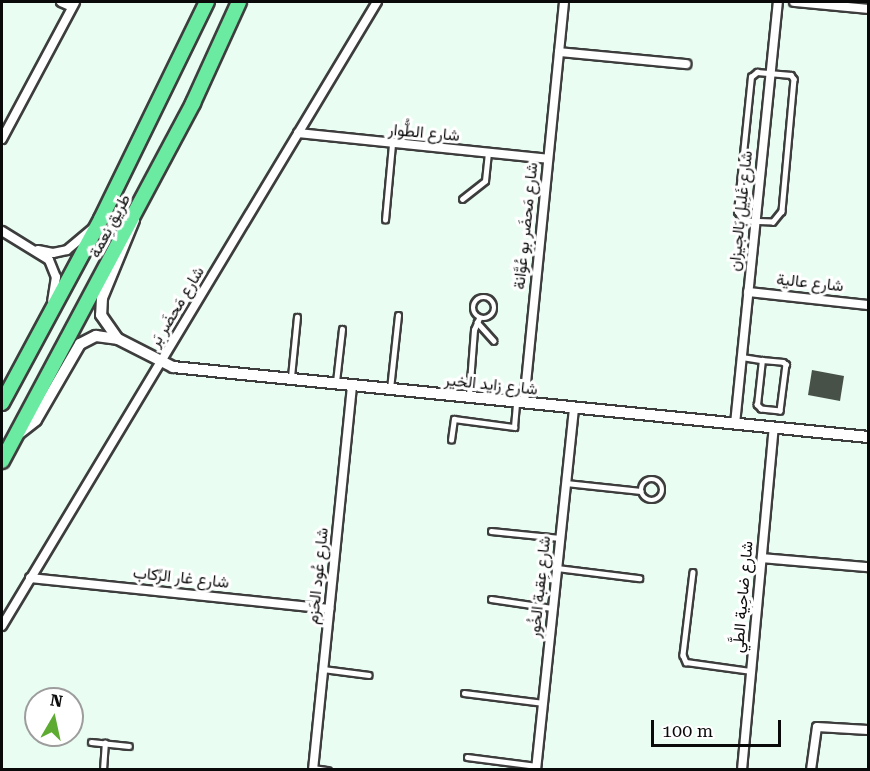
<!DOCTYPE html>
<meta charset="utf-8">
<style>
body{margin:0}
#map{position:relative;width:870px;height:771px;overflow:hidden;background:#e9fdf2;font-family:"Roboto Serif",Vazirmatn,serif}
div>[style]{position:absolute}
[style*='--x']{left:calc(var(--x)*1px);top:calc(var(--y)*1px);width:calc(var(--w)*1px);rotate:calc(var(--a)*1deg)}
.building>*{inset:0;background:#475148}
.roads{filter:drop-shadow(2px 0 #3d3d3d) drop-shadow(-2px 0 #3d3d3d) drop-shadow(0 2px #3d3d3d) drop-shadow(0 -2px #3d3d3d)}
.service>*{height:4.5px;margin:-2.25px;padding:0 2.25px;transform-origin:2.25px;border-radius:2.25px;background:#fff}
.service>.ring{margin:-2.25px;padding:0;box-sizing:content-box;background:none;border:4.5px solid #fff;border-radius:50%}
.minor>*{height:8px;margin:-4px;padding:0 4px;transform-origin:4px;border-radius:4px;background:#fff}
.tertiary>*{height:10px;margin:-5px;padding:0 5px;transform-origin:5px;border-radius:5px;background:#fff}
.primary>*{height:14px;margin:-7px;padding:0 7px;transform-origin:7px;border-radius:7px;background:#6beba2}
span{translate:-50% -50%;white-space:nowrap;text-align:center;line-height:1.15;-webkit-text-stroke:6px #fff;paint-order:stroke}
.street-label{font-size:16px;color:#0a0a0a}
.frame{position:absolute;inset:0;border:3px solid #0a0a0a;pointer-events:none}
.north{position:absolute;left:24px;top:687px;width:60px;height:60px;box-sizing:border-box;background:#fff;border:2px solid #9d9d9d;border-radius:50%;rotate:9deg;font-size:16px;font-weight:700;line-height:24px;text-align:center;color:#0a0a0a}
.north::after{content:'';display:block;margin:auto;width:21px;height:27px;background:#5eab31;clip-path:polygon(50% 0,100% 100%,50% 72%,0 100%)}
.scale{position:absolute;left:651px;top:720px;width:130px;height:27px;box-sizing:border-box;border:3px solid #0a0a0a;border-top:0;padding-left:8px;font-size:18px;line-height:21px;white-space:nowrap;color:#0a0a0a;-webkit-text-stroke:4px #fff;paint-order:stroke}
</style>
<div id="map">
<div class="building">
<i style="clip-path:polygon(812px 370px,844px 376px,840px 401px,808px 395px)"></i>
</div>
<div class="roads">
<div class="service">
<i style="--x:757;--y:72;--w:34;--a:5"></i>
<i style="--x:791;--y:75;--w:5;--a:53"></i>
<i style="--x:794;--y:79;--w:133;--a:95.2"></i>
<i style="--x:782;--y:211;--w:14;--a:129"></i>
<i style="--x:773;--y:222;--w:29;--a:-178"></i>
<i style="--x:744;--y:221;--w:11;--a:-128"></i>
<i style="--x:737;--y:212;--w:136;--a:-84.1"></i>
<i style="--x:751;--y:77;--w:8;--a:-40"></i>
<i style="--x:462;--y:199;--w:29;--a:-38"></i>
<i style="--x:485;--y:181;--w:27;--a:-84"></i>
<i style="--x:385;--y:220;--w:75;--a:-84.7"></i>
<i class="ring" style="left:473px;top:297px;width:17.5px;height:17.5px"></i>
<i style="--x:477;--y:322;--w:25;--a:48"></i>
<i style="--x:742;--y:357;--w:20;--a:9"></i>
<i style="--x:762;--y:360;--w:21;--a:5"></i>
<i style="--x:783;--y:362;--w:4;--a:34"></i>
<i style="--x:786;--y:364;--w:47;--a:97.3"></i>
<i style="--x:780;--y:411;--w:19;--a:-174"></i>
<i style="--x:761;--y:409;--w:6;--a:-135"></i>
<i style="--x:757;--y:405;--w:45;--a:-83.7"></i>
<i style="--x:291;--y:377;--w:60;--a:-84.3"></i>
<i style="--x:336;--y:382;--w:53;--a:-83.5"></i>
<i style="--x:390;--y:389;--w:74;--a:-83.8"></i>
<i style="--x:469;--y:395;--w:65;--a:-85.6"></i>
<i style="--x:474;--y:330;--w:13;--a:-67"></i>
<i style="--x:451;--y:440;--w:21;--a:-82"></i>
<i style="--x:454;--y:419;--w:61;--a:7.6"></i>
<i style="--x:514;--y:427;--w:25;--a:-85"></i>
<i class="ring" style="left:641px;top:479px;width:17.5px;height:17.5px"></i>
<i style="--x:566;--y:483;--w:75;--a:6.1"></i>
<i style="--x:491;--y:531;--w:69;--a:5.8"></i>
<i style="--x:557;--y:568;--w:83;--a:7"></i>
<i style="--x:693;--y:572;--w:84;--a:96.9"></i>
<i style="--x:683;--y:655;--w:8;--a:67"></i>
<i style="--x:686;--y:662;--w:66;--a:7.9"></i>
<i style="--x:491;--y:599;--w:63;--a:8.3"></i>
<i style="--x:323;--y:669;--w:46;--a:7.4"></i>
<i style="--x:464;--y:693;--w:80;--a:7.2"></i>
<i style="--x:91;--y:742;--w:38;--a:6"></i>
<i style="--x:467;--y:757;--w:70;--a:7.4"></i>
<i style="--x:313;--y:768;--w:15;--a:8"></i>
<i style="--x:103;--y:770;--w:27;--a:-86"></i>
</div>
<div class="minor">
<i style="--x:61;--y:2;--w:12;--a:24"></i>
<i style="--x:794;--y:2;--w:74;--a:5.4"></i>
<i style="--x:559;--y:52;--w:128;--a:5.4"></i>
<i style="--x:298;--y:133;--w:251;--a:5.9"></i>
<i style="--x:2;--y:139;--w:155;--a:-61.9"></i>
<i style="--x:2;--y:231;--w:55;--a:31.7"></i>
<i style="--x:49;--y:260;--w:18;--a:68"></i>
<i style="--x:56;--y:277;--w:24;--a:99"></i>
<i style="--x:38;--y:250;--w:15;--a:11"></i>
<i style="--x:53;--y:253;--w:14;--a:-12"></i>
<i style="--x:67;--y:250;--w:33;--a:-40"></i>
<i style="--x:748;--y:292;--w:121;--a:6.2"></i>
<i style="--x:524;--y:403;--w:403;--a:-84.3"></i>
<i style="--x:735;--y:424;--w:424;--a:-84.2"></i>
<i style="--x:762;--y:558;--w:106;--a:4.9"></i>
<i style="--x:30;--y:578;--w:301;--a:5.9"></i>
<i style="--x:2;--y:626;--w:728;--a:-59"></i>
<i style="--x:313;--y:770;--w:386;--a:-84.2"></i>
<i style="--x:536;--y:770;--w:363;--a:-84"></i>
<i style="--x:742;--y:770;--w:343;--a:-84.7"></i>
<i style="--x:811;--y:770;--w:43;--a:-82.1"></i>
<i style="--x:817;--y:727;--w:51;--a:3.4"></i>
</div>
<div class="tertiary">
<i style="--x:134;--y:220;--w:84;--a:112.3"></i>
<i style="--x:102;--y:298;--w:17;--a:93"></i>
<i style="--x:101;--y:315;--w:29;--a:55"></i>
<i style="--x:118;--y:339;--w:62;--a:27"></i>
<i style="--x:173;--y:367;--w:699;--a:5.75"></i>
<i style="--x:17;--y:435;--w:24;--a:-38"></i>
<i style="--x:36;--y:420;--w:88;--a:-59.9"></i>
<i style="--x:80;--y:344;--w:18;--a:-27"></i>
<i style="--x:96;--y:336;--w:21;--a:8"></i>
</div>
<div class="primary">
<i style="--x:2;--y:403;--w:209;--a:-61.7"></i>
<i style="--x:101;--y:219;--w:242;--a:-64"></i>
<i style="--x:2;--y:461;--w:406;--a:-61.9"></i>
<i style="--x:193;--y:103;--w:111;--a:-65.5"></i>
</div>
</div>
<div class="street-label">
<span style="left:424px;top:133px;rotate:5deg">شارع الطُّوار</span>
<span style="left:741px;top:211px;rotate:-84deg">شارع غَلِيل بَالجيزان</span>
<span style="left:110px;top:226px;rotate:-62deg">طريق نِعمة</span>
<span style="left:526px;top:226px;rotate:-84deg">شارع مَحضَر بو عُوَّانة</span>
<span style="left:810px;top:283px;rotate:6deg">شارع عالية</span>
<span style="left:177px;top:307px;rotate:-59deg">شارع مَحضَر بَر</span>
<span style="left:491px;top:385px;rotate:6deg">شارع زايد الخير</span>
<span style="left:318px;top:576px;rotate:-84deg">شارع عُود الحَزم</span>
<span style="left:181px;top:578px;rotate:6deg">شارع غار الرِّكاب</span>
<span style="left:540px;top:587px;rotate:-84deg">شارع عِقبة الخُور</span>
<span style="left:743px;top:597px;rotate:-85deg">شارع ضاحِية الطَّي</span>
</div>
<div class="frame"></div>
<div class="north">N</div>
<div class="scale">100 m</div>
</div>
